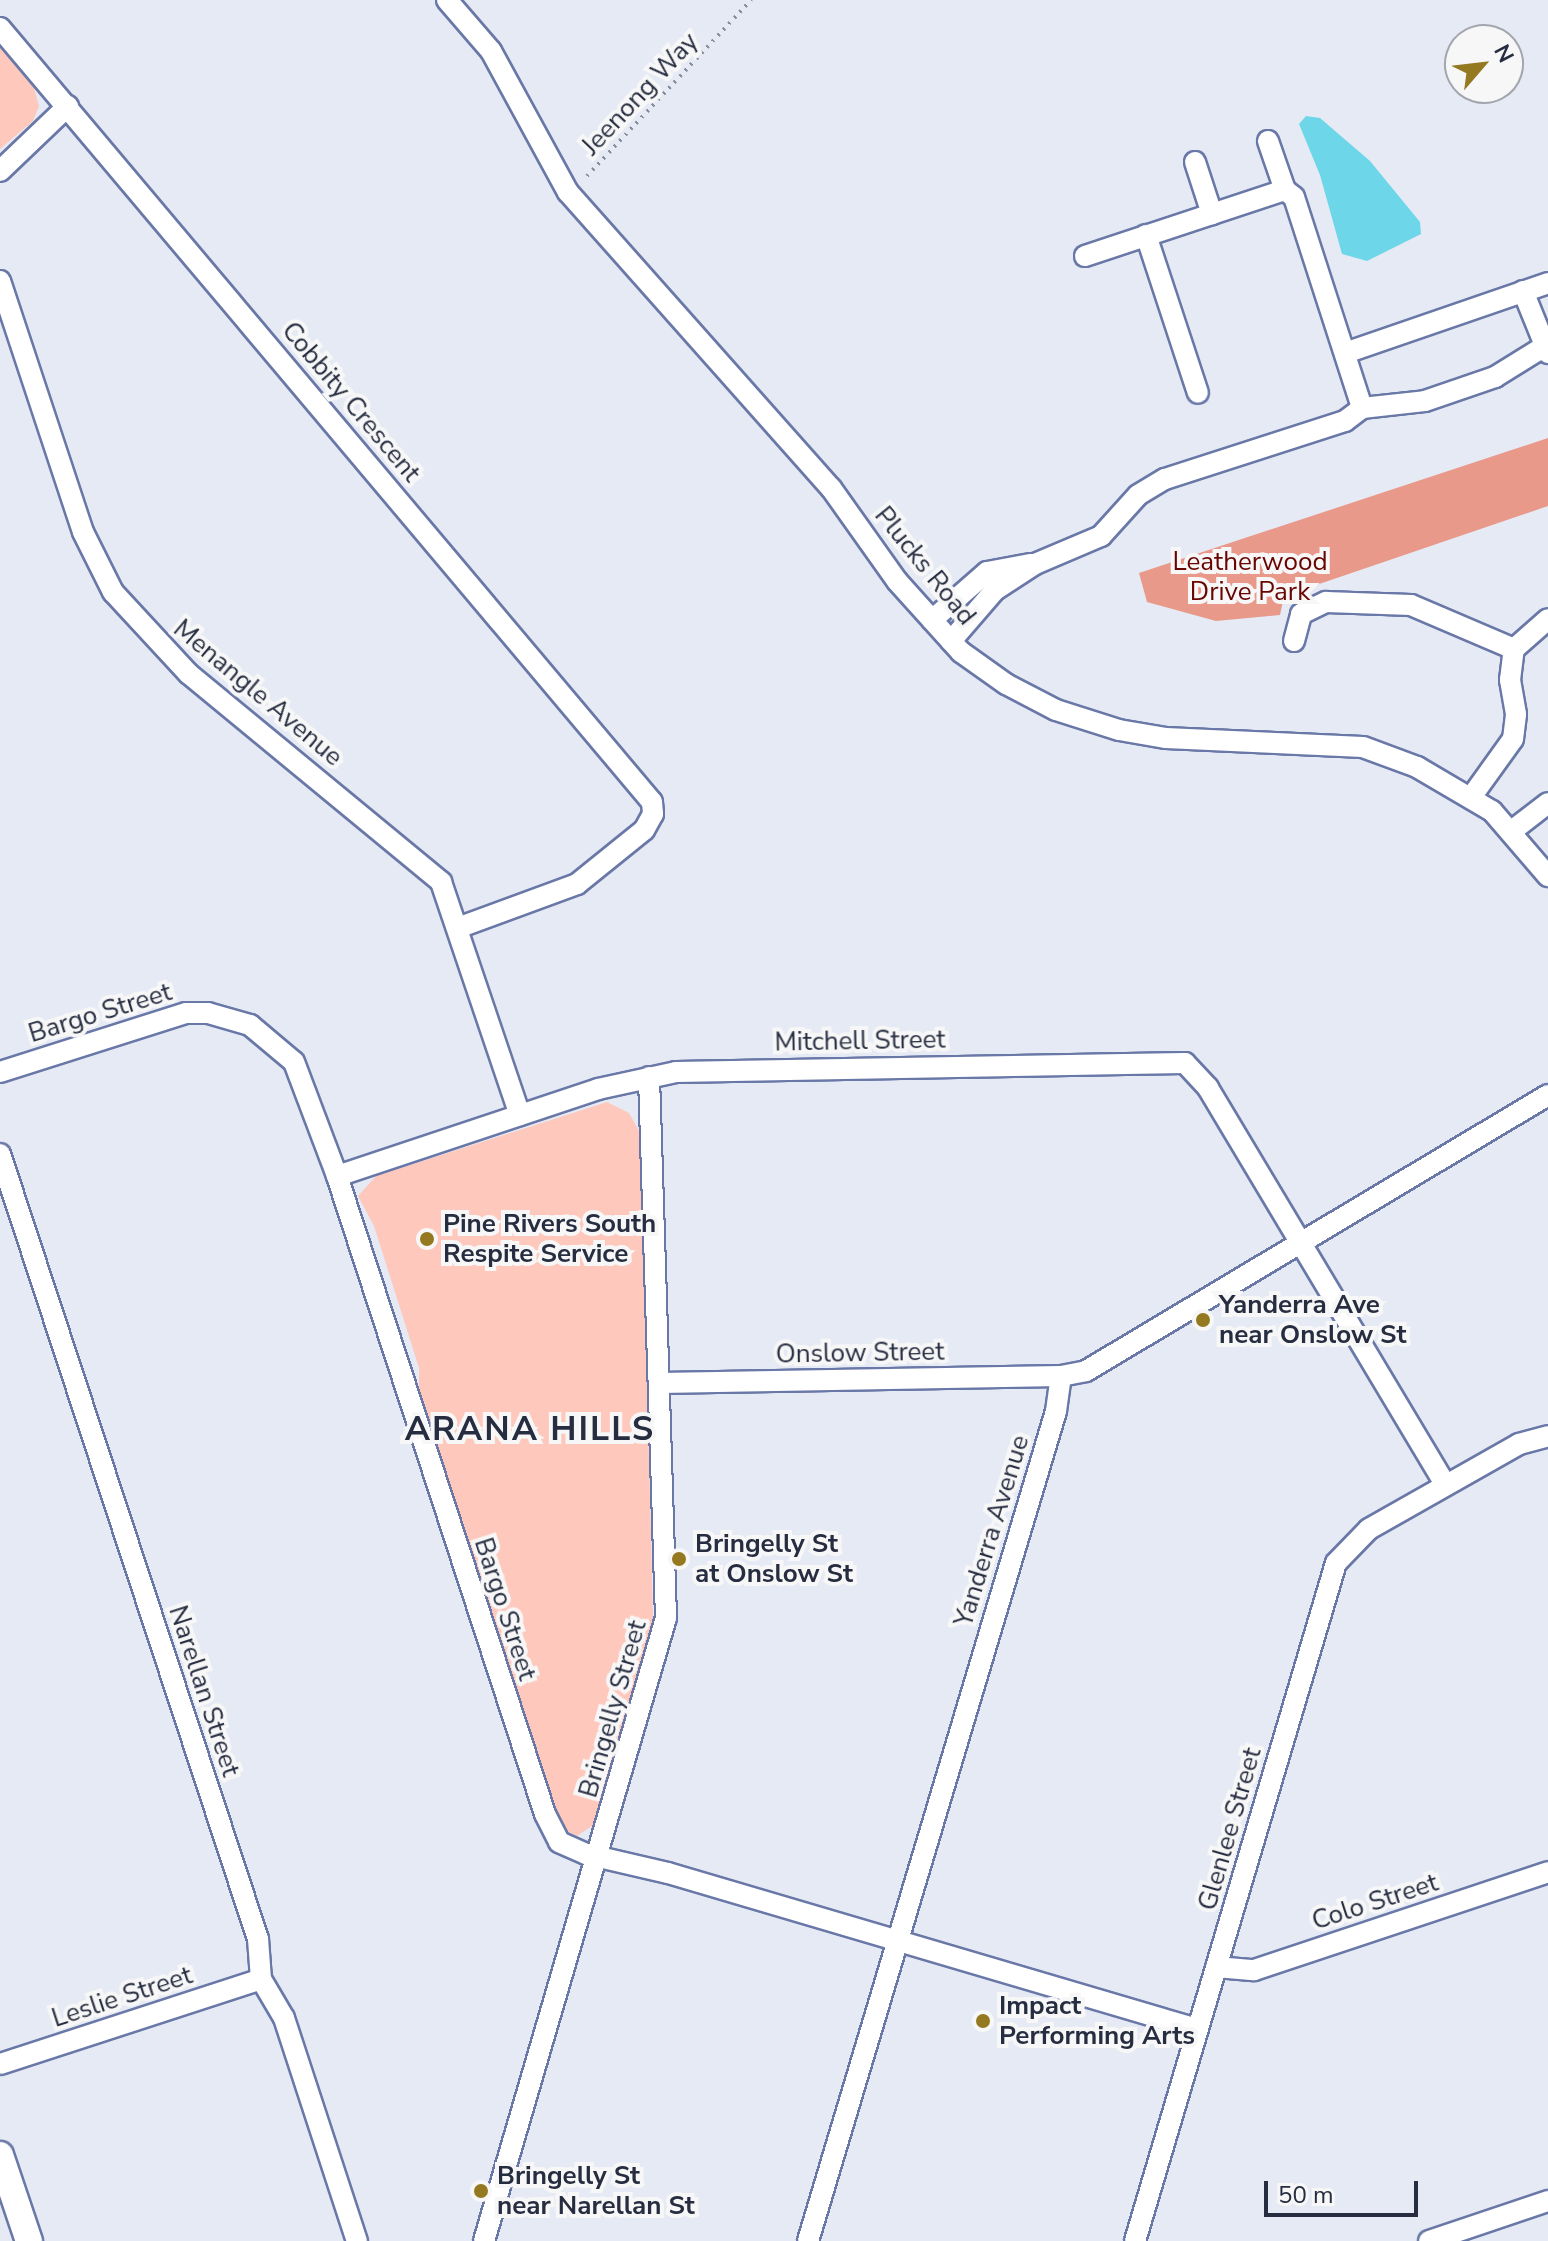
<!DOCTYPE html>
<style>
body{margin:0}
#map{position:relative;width:1548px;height:2241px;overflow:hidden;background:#e6eaf5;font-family:"Nunito Sans",sans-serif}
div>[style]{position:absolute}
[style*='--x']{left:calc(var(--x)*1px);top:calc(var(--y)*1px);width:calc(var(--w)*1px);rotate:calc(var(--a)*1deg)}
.green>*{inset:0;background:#fec8bd}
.forest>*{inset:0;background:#e9998a}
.water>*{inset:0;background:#6dd6e8}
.path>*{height:4px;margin-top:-2px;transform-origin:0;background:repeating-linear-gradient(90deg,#898e9e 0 2px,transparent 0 8px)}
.roads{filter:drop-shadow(2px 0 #6978a7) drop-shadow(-2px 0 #6978a7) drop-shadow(0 2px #6978a7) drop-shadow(0 -2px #6978a7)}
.minor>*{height:20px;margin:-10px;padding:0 10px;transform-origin:10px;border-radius:10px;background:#fff}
.major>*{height:26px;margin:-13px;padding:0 13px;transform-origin:13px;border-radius:13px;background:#fff}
.dots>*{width:22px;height:22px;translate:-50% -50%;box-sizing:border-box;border:4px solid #f7f7f7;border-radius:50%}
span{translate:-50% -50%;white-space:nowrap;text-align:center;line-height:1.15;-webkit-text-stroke:8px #f7f7f7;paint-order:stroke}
.street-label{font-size:26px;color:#272d41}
.park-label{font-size:26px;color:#680500}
.poi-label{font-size:26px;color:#272d41;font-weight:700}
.left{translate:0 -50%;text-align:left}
.district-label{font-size:34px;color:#272d41;font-weight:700;letter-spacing:2px}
.north{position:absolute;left:1444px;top:24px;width:80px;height:80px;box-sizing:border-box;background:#f7f7f7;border:2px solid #a4a6ae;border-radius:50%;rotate:62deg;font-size:22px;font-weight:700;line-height:32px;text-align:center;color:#272d41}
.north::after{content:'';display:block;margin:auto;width:28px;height:36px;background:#947920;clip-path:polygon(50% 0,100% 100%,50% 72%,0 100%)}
.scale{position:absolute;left:1264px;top:2181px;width:154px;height:36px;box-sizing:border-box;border:4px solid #272d41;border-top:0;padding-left:10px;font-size:24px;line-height:28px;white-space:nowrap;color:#272d41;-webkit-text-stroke:6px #f7f7f7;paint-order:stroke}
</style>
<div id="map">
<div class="green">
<i style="clip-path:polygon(0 46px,34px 88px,39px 106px,33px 121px,0 149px)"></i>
<i style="clip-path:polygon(607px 1102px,629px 1113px,641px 1134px,653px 1619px,595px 1824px,577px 1836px,565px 1830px,559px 1817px,419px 1390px,419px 1368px,374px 1226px,358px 1196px,376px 1176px)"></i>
</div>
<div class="forest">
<i style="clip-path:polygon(1548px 438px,1548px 506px,1284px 596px,1280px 615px,1216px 621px,1147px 602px,1139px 573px)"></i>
</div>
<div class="water">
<i style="clip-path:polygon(1306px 116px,1320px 118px,1370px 161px,1420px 222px,1421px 234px,1367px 261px,1342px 254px,1320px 175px,1299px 124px)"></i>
</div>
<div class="path">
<i style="--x:587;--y:176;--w:241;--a:-47"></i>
</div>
<div class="roads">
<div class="minor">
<i style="--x:447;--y:0;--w:67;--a:49.2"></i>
<i style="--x:491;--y:51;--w:161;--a:61.4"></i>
<i style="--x:568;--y:192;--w:396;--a:48.4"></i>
<i style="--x:831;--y:488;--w:114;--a:54.6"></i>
<i style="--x:897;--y:581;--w:96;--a:48"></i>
<i style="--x:961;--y:652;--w:55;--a:35.4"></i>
<i style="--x:1006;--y:684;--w:56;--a:27.5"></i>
<i style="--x:1056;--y:710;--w:66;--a:17.6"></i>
<i style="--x:1119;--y:730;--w:48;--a:9.7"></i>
<i style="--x:1166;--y:738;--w:197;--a:2.6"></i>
<i style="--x:1363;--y:747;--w:58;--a:20.3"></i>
<i style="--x:1417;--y:767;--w:87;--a:30.4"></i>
<i style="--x:1492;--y:811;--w:86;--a:49.3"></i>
<i style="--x:0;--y:28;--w:1012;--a:49.89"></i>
<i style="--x:652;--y:802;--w:12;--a:85"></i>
<i style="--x:653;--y:814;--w:18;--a:119"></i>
<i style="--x:644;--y:830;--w:86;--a:141.1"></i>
<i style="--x:577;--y:884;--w:125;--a:159.8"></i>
<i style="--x:1268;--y:141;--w:52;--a:70.9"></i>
<i style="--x:1195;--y:162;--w:55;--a:71.9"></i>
<i style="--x:0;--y:171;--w:94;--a:-43.7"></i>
<i style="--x:1146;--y:235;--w:166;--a:71.8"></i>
<i style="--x:1085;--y:256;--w:211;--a:-18.3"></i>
<i style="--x:1285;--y:190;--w:11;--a:38"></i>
<i style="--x:1294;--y:197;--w:222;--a:72.1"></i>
<i style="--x:0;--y:281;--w:264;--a:71.7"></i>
<i style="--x:83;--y:532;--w:67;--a:63.4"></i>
<i style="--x:113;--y:592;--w:112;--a:47.2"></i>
<i style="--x:189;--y:674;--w:327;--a:39.5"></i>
<i style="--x:441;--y:882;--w:246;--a:71.3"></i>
<i style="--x:1523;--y:291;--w:67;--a:68"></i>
<i style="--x:1348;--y:352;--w:212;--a:-19"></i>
<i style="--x:932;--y:620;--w:73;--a:-41.1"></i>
<i style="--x:987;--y:572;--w:45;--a:-10.3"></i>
<i style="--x:951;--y:641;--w:67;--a:-49.2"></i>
<i style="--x:995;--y:590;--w:48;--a:-33"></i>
<i style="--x:1035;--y:564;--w:72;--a:-23"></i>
<i style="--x:1101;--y:536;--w:55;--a:-47.9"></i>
<i style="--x:1138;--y:495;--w:31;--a:-31"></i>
<i style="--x:1165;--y:479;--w:189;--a:-17.9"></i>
<i style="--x:1345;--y:421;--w:21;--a:-37"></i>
<i style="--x:1362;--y:408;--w:63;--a:-6.3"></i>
<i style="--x:1425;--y:401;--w:74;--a:-18.9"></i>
<i style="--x:1495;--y:377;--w:55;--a:-31.7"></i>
<i style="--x:1294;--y:641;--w:28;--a:-75"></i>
<i style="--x:1301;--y:614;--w:28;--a:-26"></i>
<i style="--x:1326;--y:602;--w:85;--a:2"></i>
<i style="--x:1411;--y:605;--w:112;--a:23.1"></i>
<i style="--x:1472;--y:796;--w:70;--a:-54.3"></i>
<i style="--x:1513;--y:739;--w:25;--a:-83"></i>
<i style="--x:1516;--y:714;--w:35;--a:-100"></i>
<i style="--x:1510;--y:680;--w:31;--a:-83"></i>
<i style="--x:1514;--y:649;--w:45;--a:-41.4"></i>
<i style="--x:1513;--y:830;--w:44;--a:-37.6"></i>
<i style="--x:0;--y:1072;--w:195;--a:-17.6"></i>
<i style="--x:186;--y:1013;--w:22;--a:0"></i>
<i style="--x:208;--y:1013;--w:44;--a:15.9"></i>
<i style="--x:250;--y:1025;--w:57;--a:40.1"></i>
<i style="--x:294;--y:1062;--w:122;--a:69.3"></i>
<i style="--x:337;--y:1176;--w:671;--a:71.94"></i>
<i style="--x:545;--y:1814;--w:31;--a:63"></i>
<i style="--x:559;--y:1842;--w:30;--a:24"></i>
<i style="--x:586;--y:1854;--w:84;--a:13"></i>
<i style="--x:668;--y:1873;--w:552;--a:16.43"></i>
<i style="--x:0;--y:1154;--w:826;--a:71.81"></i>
<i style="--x:258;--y:1939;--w:40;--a:85.7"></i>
<i style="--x:261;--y:1979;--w:45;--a:59.5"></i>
<i style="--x:284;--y:2018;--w:235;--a:71.9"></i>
<i style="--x:337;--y:1176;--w:275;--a:-18.4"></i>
<i style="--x:598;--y:1089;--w:80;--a:-12.3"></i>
<i style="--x:676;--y:1072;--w:509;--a:-1.01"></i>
<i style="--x:1185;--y:1063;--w:34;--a:47"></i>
<i style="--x:1208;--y:1088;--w:462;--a:59.1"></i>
<i style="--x:660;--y:1383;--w:401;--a:-1"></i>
<i style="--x:1061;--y:1376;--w:25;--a:-11"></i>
<i style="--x:1086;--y:1371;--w:538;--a:-30.85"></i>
<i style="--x:1216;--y:1967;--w:38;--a:5"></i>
<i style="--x:1254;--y:1970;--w:310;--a:-18.4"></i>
<i style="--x:0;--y:2064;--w:274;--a:-18"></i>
<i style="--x:484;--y:2241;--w:649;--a:-73.72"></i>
<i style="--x:666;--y:1618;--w:541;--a:-91.8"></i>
<i style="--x:808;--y:2241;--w:866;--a:-73.36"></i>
<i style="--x:1056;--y:1411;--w:35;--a:-82"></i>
<i style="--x:1135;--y:2241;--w:707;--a:-73.49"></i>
<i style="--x:1336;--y:1563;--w:47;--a:-45.9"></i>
<i style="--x:1369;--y:1529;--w:172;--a:-29.5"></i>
<i style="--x:1519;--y:1444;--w:30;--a:-15"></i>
<i style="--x:1429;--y:2241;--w:126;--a:-18.6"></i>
</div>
<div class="major">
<i style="--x:0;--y:2155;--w:91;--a:71.4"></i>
</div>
</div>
<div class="dots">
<i style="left:427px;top:1239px;background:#947920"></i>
<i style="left:1203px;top:1320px;background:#947920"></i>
<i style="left:679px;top:1559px;background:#947920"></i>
<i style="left:983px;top:2021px;background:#947920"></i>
<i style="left:481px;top:2191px;background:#947920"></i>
</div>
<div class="street-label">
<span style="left:640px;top:94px;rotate:-47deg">Jeenong Way</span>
<span style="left:351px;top:402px;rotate:50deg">Cobbity Crescent</span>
<span style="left:925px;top:566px;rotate:51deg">Plucks Road</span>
<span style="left:258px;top:693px;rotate:40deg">Menangle Avenue</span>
<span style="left:100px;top:1013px;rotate:-17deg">Bargo Street</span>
<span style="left:860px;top:1041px;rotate:-1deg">Mitchell Street</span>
<span style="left:860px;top:1353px;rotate:-1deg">Onslow Street</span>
<span style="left:992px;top:1531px;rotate:-73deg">Yanderra Avenue</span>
<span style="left:505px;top:1609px;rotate:72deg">Bargo Street</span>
<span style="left:204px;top:1691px;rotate:72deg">Narellan Street</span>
<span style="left:613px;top:1709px;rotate:-74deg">Bringelly Street</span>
<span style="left:1230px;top:1829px;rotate:-74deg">Glenlee Street</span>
<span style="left:1375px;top:1902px;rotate:-18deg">Colo Street</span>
<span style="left:122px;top:1997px;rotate:-18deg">Leslie Street</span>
</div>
<div class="park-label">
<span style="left:1250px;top:577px">Leatherwood<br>Drive Park</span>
</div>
<div class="poi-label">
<span class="left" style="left:443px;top:1239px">Pine Rivers South<br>Respite Service</span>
<span class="left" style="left:1219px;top:1320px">Yanderra Ave<br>near Onslow St</span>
<span class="left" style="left:695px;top:1559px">Bringelly St<br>at Onslow St</span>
<span class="left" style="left:999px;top:2021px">Impact<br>Performing Arts</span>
<span class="left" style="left:497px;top:2191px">Bringelly St<br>near Narellan St</span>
</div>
<div class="district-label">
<span style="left:530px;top:1430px">ARANA HILLS</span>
</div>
<div class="north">N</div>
<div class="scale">50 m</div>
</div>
